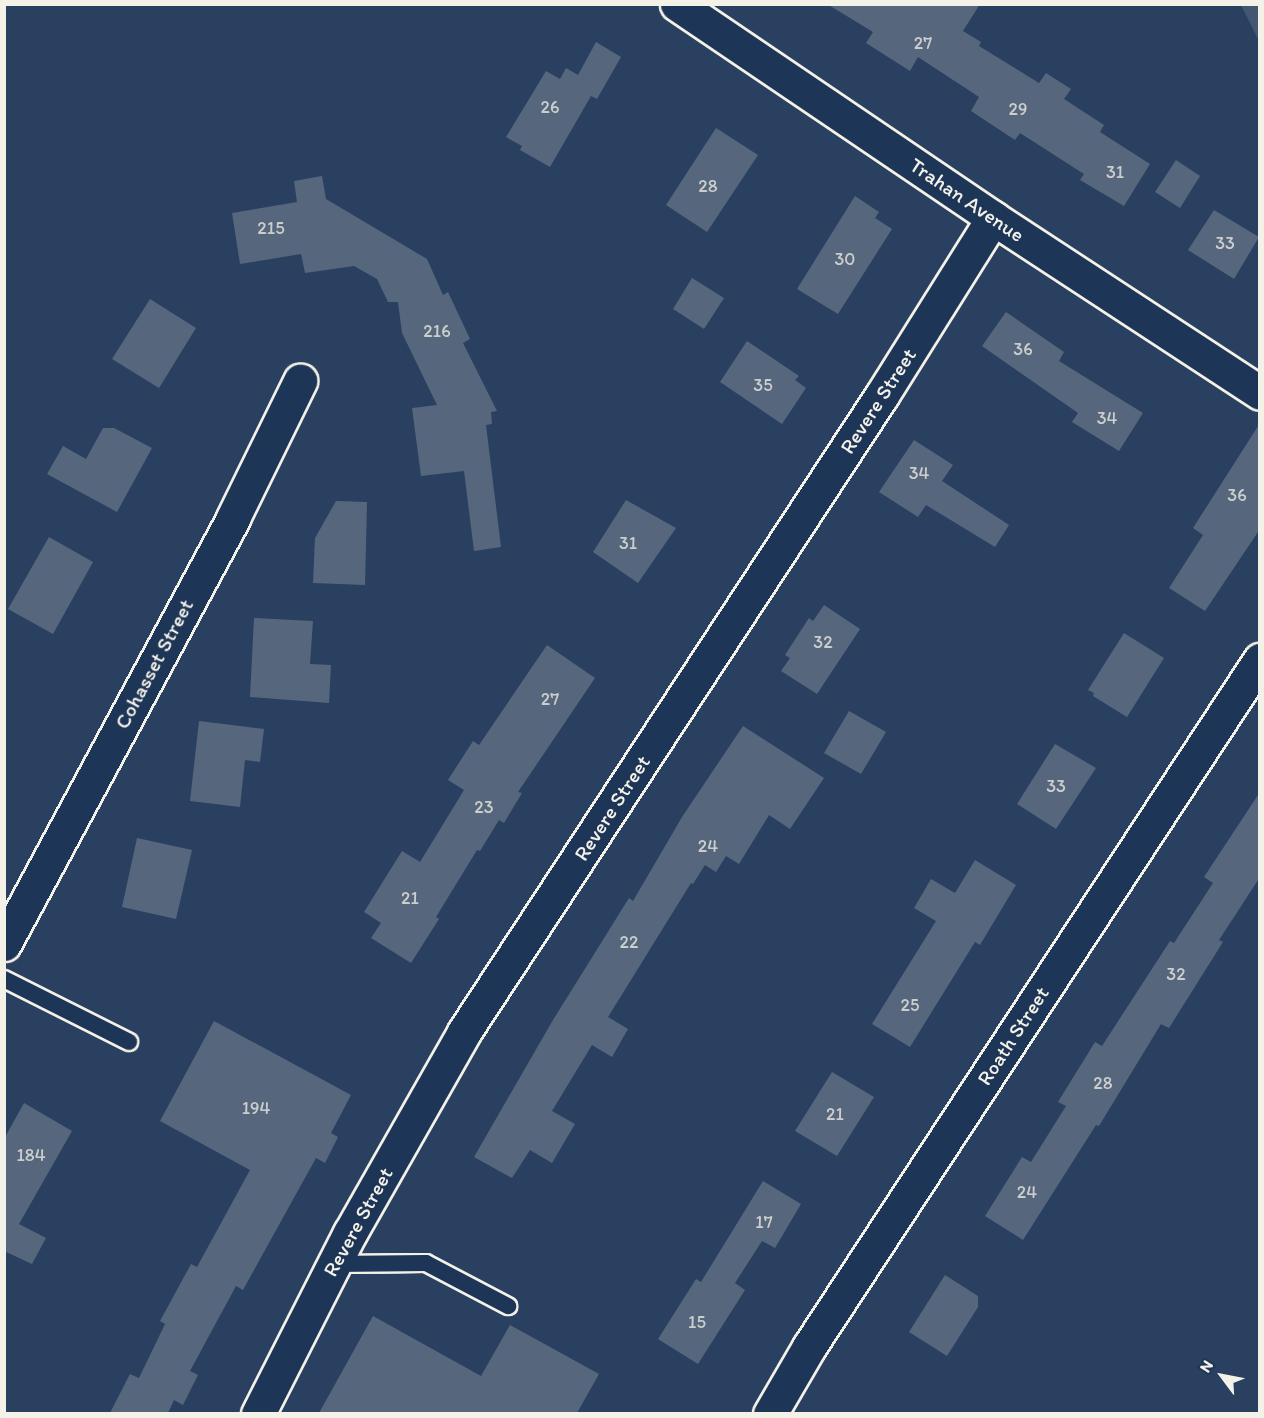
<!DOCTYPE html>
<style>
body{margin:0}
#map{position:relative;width:1264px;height:1418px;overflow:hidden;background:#2a4060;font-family:Itim,sans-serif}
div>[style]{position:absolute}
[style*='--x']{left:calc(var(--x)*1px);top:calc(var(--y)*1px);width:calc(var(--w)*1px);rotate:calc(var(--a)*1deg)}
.green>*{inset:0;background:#445771}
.building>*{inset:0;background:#56677d}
.roads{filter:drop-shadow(2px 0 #f4f1e8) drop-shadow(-2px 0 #f4f1e8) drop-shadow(0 2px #f4f1e8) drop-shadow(0 -2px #f4f1e8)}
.service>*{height:16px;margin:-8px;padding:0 8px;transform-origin:8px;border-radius:8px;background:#1d3557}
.minor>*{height:33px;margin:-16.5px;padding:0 16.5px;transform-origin:16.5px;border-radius:16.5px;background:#1d3557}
span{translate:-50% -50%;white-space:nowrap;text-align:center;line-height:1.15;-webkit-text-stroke:4.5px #1d3557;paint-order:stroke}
.number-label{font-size:18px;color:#cccecd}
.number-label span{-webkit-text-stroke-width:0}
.street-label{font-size:21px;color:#f4f1e8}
.frame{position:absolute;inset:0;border:6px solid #f4f1e8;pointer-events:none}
.north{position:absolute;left:1192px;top:1346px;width:60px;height:60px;-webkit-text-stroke:4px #1d3557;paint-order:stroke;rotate:302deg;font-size:16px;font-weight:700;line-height:24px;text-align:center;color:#f4f1e8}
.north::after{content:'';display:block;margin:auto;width:21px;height:27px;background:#f4f1e8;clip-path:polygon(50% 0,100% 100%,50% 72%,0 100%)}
</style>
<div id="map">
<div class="green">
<i style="clip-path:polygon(1241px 5px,1259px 5px,1259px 41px)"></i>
</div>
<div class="building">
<i style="clip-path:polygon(827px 4px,980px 4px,963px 31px,981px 42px,979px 46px,1039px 83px,1046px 73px,1071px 89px,1064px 99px,1104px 125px,1100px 132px,1150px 164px,1124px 206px,1080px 180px,1084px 174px,1020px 133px,1015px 140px,971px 111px,979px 97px,918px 57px,910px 71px,866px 43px,873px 32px)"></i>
<i style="clip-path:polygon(596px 42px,621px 57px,597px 99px,591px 96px,550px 167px,520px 150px,522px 146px,506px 137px,546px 71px,560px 79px,566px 68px,578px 75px)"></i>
<i style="clip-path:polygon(716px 128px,758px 155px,707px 232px,666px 205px)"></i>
<i style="clip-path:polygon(1176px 160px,1200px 176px,1180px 208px,1155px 192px)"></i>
<i style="clip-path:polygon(322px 176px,326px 199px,427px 259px,443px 295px,448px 292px,470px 339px,463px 343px,497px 411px,491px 412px,492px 424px,486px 425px,501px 547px,474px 551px,464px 471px,421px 476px,412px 408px,437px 405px,402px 333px,398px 302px,388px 302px,377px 279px,354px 266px,305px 273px,301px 254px,240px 264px,232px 213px,297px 202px,294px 181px)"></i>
<i style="clip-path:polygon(855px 196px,879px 212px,875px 218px,892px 229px,838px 314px,797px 289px)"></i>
<i style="clip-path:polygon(1214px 210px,1259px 237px,1234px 279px,1188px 250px)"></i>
<i style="clip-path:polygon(692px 278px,724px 298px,704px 329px,673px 309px)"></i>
<i style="clip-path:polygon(150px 299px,196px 328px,159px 388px,112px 359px)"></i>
<i style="clip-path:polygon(1006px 312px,1064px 352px,1059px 361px,1143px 413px,1119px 451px,1072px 422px,1078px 413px,982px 346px)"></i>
<i style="clip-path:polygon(747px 341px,799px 376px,795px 380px,806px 388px,782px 424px,720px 382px)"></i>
<i style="clip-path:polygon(1260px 423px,1260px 529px,1205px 611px,1169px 588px,1203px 535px,1193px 528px)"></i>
<i style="clip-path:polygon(103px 428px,114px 428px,152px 448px,117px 512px,47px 474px,63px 446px,86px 459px)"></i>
<i style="clip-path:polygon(914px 440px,953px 465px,942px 481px,1009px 525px,995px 547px,926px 505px,918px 517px,879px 492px)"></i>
<i style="clip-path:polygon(626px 500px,676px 528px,638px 583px,593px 552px)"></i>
<i style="clip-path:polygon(336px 501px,367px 502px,365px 585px,313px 583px,315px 538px)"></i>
<i style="clip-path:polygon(49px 537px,93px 562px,53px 634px,8px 609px)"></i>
<i style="clip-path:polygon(824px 605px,860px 629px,817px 694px,781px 671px,790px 658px,785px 655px,809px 618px,813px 621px)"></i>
<i style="clip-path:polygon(254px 618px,313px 621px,310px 664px,331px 665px,329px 703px,250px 697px)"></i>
<i style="clip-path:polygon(1124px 633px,1164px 658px,1127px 717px,1093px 696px,1094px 693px,1088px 690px)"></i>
<i style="clip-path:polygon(547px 645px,595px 678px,518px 792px,522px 793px,504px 823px,499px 820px,480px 851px,477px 850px,436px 917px,439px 919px,411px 963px,371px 938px,381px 923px,364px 912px,402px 851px,420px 862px,464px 790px,448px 780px,473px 741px,479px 745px)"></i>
<i style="clip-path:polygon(849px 711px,886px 732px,861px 774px,824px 753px)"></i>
<i style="clip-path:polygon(199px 721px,264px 729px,260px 762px,245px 760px,240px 807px,190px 801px)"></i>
<i style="clip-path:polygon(743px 726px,824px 778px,790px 829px,769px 815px,739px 864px,726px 856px,716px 872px,705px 865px,693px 884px,691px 883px,608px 1017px,628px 1029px,612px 1057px,592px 1045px,552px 1111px,575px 1124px,552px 1163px,530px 1150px,512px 1178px,474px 1157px,553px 1020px,629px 898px,633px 901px,682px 817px)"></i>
<i style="clip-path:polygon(1055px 744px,1096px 768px,1056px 829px,1017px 804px)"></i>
<i style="clip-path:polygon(1260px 792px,1260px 877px,1219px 940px,1223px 942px,1169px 1028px,1161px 1024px,1099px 1126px,1096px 1125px,1023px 1240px,985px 1216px,1022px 1157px,1031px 1162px,1066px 1106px,1058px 1102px,1095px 1042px,1102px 1046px,1170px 941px,1174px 943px,1213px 883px,1204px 877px)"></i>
<i style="clip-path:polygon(137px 838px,192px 850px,176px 919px,122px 907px)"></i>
<i style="clip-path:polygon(975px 860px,1016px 885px,980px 945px,975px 942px,910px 1047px,872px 1024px,936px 921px,914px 908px,931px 879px,955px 893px)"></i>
<i style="clip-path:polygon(214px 1021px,351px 1095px,331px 1133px,338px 1137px,325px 1163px,316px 1158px,243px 1290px,236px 1286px,190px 1371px,198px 1375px,183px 1405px,174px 1400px,168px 1413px,110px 1413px,130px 1374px,139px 1378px,165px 1324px,160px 1321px,191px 1264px,197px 1267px,250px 1170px,160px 1121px)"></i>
<i style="clip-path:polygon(832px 1072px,874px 1097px,837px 1156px,795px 1131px)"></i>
<i style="clip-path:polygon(24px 1103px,72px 1131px,19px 1224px,46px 1238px,32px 1264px,4px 1251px,4px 1139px)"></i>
<i style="clip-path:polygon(763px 1181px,801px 1204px,775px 1248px,762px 1241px,735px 1283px,745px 1290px,698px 1364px,658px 1339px,696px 1279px,701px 1282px)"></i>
<i style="clip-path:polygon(945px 1275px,978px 1296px,978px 1307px,947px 1356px,909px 1332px)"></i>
<i style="clip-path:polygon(373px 1316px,481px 1376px,510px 1325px,599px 1374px,577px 1413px,319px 1413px)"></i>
</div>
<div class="roads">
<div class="service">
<i style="--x:4;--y:979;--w:140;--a:26.7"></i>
<i style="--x:335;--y:1264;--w:91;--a:-0.6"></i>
<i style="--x:426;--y:1263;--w:93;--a:27.7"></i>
</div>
<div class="minor">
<i style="--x:677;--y:4;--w:382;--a:34.1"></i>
<i style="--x:993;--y:218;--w:319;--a:33.2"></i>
<i style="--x:4;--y:944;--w:484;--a:-61.7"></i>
<i style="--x:233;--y:518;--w:153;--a:-63.9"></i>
<i style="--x:258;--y:1414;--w:203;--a:-63.1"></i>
<i style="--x:350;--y:1233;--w:231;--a:-60.4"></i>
<i style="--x:464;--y:1032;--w:762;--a:-56.73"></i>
<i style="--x:882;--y:395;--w:209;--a:-57.9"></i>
<i style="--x:770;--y:1414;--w:78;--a:-59.8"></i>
<i style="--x:809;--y:1347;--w:822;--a:-56.72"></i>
</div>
</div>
<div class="number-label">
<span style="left:923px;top:43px">27</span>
<span style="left:550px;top:107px">26</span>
<span style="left:1018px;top:109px">29</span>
<span style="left:1115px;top:172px">31</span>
<span style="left:708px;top:186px">28</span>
<span style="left:271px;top:228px">215</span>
<span style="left:1225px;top:243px">33</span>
<span style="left:845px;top:259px">30</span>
<span style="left:437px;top:331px">216</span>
<span style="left:1023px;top:349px">36</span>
<span style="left:763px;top:385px">35</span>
<span style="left:1107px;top:418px">34</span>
<span style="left:919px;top:473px">34</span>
<span style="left:1237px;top:495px">36</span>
<span style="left:628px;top:543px">31</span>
<span style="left:823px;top:642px">32</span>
<span style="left:550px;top:699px">27</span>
<span style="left:1056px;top:786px">33</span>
<span style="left:484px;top:807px">23</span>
<span style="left:708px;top:846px">24</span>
<span style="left:410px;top:898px">21</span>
<span style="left:629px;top:942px">22</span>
<span style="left:1176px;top:974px">32</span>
<span style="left:910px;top:1005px">25</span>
<span style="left:1103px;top:1083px">28</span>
<span style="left:256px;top:1108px">194</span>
<span style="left:835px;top:1114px">21</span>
<span style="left:31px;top:1155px">184</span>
<span style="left:1027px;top:1192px">24</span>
<span style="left:764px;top:1222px">17</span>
<span style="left:697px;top:1322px">15</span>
</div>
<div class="street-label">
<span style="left:967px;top:200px;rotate:34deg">Trahan Avenue</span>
<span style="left:878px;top:401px;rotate:-57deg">Revere Street</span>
<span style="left:154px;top:664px;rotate:-62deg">Cohasset Street</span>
<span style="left:612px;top:808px;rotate:-57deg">Revere Street</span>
<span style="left:1013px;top:1036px;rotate:-57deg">Roath Street</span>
<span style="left:358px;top:1222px;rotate:-61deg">Revere Street</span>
</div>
<div class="frame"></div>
<div class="north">N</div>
</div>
